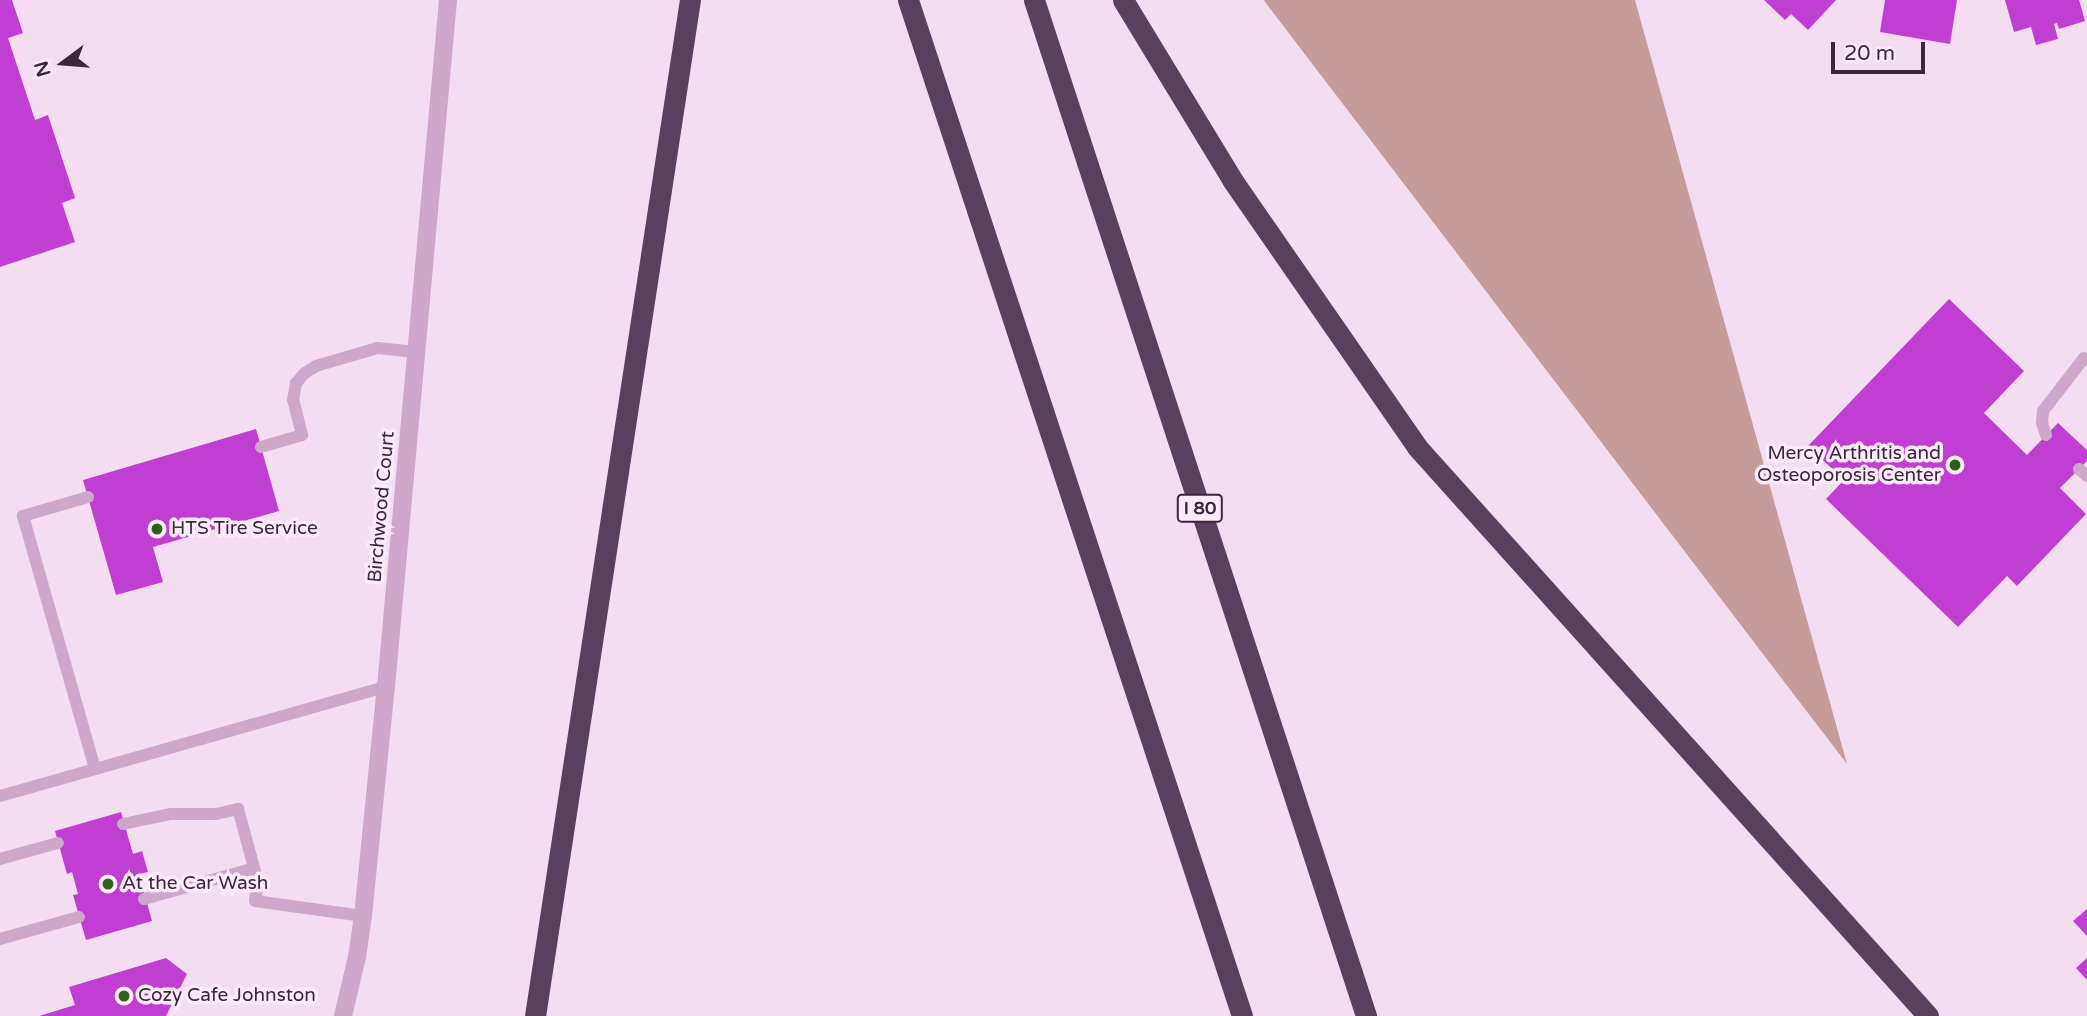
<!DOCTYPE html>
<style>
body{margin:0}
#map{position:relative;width:2087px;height:1016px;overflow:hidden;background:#f5ddf1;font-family:"Varela Round",sans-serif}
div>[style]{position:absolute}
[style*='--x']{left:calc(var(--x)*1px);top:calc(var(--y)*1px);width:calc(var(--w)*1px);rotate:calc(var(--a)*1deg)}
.green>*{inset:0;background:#c69b9c}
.building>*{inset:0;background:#c03ed1}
.lane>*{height:12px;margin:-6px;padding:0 6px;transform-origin:6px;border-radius:6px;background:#cea7cb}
.street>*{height:18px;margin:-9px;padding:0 9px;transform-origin:9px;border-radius:9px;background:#cea7cb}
.highway>*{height:21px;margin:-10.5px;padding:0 10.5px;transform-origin:10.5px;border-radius:10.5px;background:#5b3f5c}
.dots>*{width:19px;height:19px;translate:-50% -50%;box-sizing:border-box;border:4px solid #fceaf8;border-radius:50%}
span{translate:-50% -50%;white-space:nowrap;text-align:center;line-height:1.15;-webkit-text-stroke:7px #fceaf8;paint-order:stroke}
.shield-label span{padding:2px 5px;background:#fceaf8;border:2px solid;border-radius:5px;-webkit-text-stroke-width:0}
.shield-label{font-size:18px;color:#39283a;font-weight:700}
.poi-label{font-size:19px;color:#39283a}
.right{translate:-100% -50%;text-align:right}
.left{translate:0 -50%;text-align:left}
.street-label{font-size:19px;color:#39283a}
.north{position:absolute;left:28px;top:28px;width:70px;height:70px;-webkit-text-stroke:5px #fceaf8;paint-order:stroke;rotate:254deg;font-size:19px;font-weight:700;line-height:28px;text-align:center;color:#39283a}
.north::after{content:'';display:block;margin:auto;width:24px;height:32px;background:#39283a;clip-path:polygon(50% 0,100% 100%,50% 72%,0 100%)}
.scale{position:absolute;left:1831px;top:42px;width:94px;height:32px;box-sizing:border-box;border:4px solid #39283a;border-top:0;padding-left:9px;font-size:21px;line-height:24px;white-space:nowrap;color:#39283a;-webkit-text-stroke:5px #fceaf8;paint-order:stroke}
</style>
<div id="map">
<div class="green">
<i style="clip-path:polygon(1264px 0,1635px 0,1847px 764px,1265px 2px)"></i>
</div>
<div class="building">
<i style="clip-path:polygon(0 0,12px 0,23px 33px,8px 38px,35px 120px,48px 115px,75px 198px,62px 203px,75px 242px,0 267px)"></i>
<i style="clip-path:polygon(1764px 0,1836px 0,1808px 30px,1791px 14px,1785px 20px)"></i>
<i style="clip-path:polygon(1885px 0,1957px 0,1950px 44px,1880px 32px)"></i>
<i style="clip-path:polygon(2005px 0,2079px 0,2085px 21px,2059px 29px,2057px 23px,2054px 24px,2058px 39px,2036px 45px,2031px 27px,2014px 32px)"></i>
<i style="clip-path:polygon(1949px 299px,2024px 371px,1984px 413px,2027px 455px,2058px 423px,2087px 450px,2087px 461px,2060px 488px,2086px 514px,2017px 586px,2007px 576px,1958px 627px,1826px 499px,1844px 480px,1808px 446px)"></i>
<i style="clip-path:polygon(256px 429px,279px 511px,153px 547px,163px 582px,116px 595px,83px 480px)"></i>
<i style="clip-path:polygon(121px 812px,133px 854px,142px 851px,148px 872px,139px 874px,152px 921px,86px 940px,73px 895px,78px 894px,72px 872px,67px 874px,55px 831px)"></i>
<i style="clip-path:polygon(2087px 909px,2087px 936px,2073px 921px)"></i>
<i style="clip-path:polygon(166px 958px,187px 974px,166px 1016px,39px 1016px,75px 1005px,69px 987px)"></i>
<i style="clip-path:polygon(2087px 958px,2087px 980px,2076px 968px)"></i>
</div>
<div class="lane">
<i style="--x:2046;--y:435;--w:13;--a:-108"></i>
<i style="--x:2042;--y:423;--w:12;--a:-85"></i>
<i style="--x:2043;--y:411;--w:67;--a:-52.3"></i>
<i style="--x:261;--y:447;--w:43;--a:-16.3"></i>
<i style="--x:302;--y:435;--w:36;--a:-104"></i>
<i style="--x:293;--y:400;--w:17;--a:-80"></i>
<i style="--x:296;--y:383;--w:13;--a:-48"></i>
<i style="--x:305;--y:373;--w:13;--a:-32"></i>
<i style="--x:316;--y:366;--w:64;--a:-16.4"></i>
<i style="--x:377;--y:348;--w:40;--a:5.7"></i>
<i style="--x:2079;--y:469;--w:11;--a:41"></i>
<i style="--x:88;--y:497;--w:68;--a:163.7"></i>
<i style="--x:23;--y:516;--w:263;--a:74.1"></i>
<i style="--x:0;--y:796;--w:401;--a:-15.8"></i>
<i style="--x:123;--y:824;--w:49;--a:-11.8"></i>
<i style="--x:171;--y:814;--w:45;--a:0"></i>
<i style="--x:216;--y:814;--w:23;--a:-13"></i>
<i style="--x:238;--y:809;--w:76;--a:74.7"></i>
<i style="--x:258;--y:882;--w:19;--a:99"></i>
<i style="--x:255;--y:901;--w:109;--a:7.9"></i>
<i style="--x:0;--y:859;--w:60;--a:-15.4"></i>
<i style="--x:144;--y:899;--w:114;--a:-15.7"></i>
<i style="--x:0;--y:939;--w:82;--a:-15.6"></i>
</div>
<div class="street">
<i style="--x:343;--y:1016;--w:61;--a:-76.7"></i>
<i style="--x:357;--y:957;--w:41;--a:-81.7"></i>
<i style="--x:363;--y:916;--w:230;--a:-84.3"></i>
<i style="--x:386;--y:687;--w:690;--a:-84.84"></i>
</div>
<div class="highway">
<i style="--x:908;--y:0;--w:1069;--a:71.8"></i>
<i style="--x:1034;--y:0;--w:1069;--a:71.9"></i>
<i style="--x:1123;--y:0;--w:212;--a:58.7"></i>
<i style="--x:1233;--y:181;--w:323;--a:55.3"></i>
<i style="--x:1417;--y:447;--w:765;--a:48.07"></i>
<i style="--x:535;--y:1016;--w:1028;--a:-81.33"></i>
</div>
<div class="dots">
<i style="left:1955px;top:465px;background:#2e6019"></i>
<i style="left:157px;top:529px;background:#2e6019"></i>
<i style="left:108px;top:884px;background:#2e6019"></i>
<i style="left:124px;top:996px;background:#2e6019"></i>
</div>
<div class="shield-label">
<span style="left:1200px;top:508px">I 80</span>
</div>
<div class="poi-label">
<span class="right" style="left:1941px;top:465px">Mercy Arthritis and<br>Osteoporosis Center</span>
<span class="left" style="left:171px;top:529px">HTS Tire Service</span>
<span class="left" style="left:122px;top:884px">At the Car Wash</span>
<span class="left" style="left:138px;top:996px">Cozy Cafe Johnston</span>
</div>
<div class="street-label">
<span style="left:382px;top:507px;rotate:-85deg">Birchwood Court</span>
</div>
<div class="north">N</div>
<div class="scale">20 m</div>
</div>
